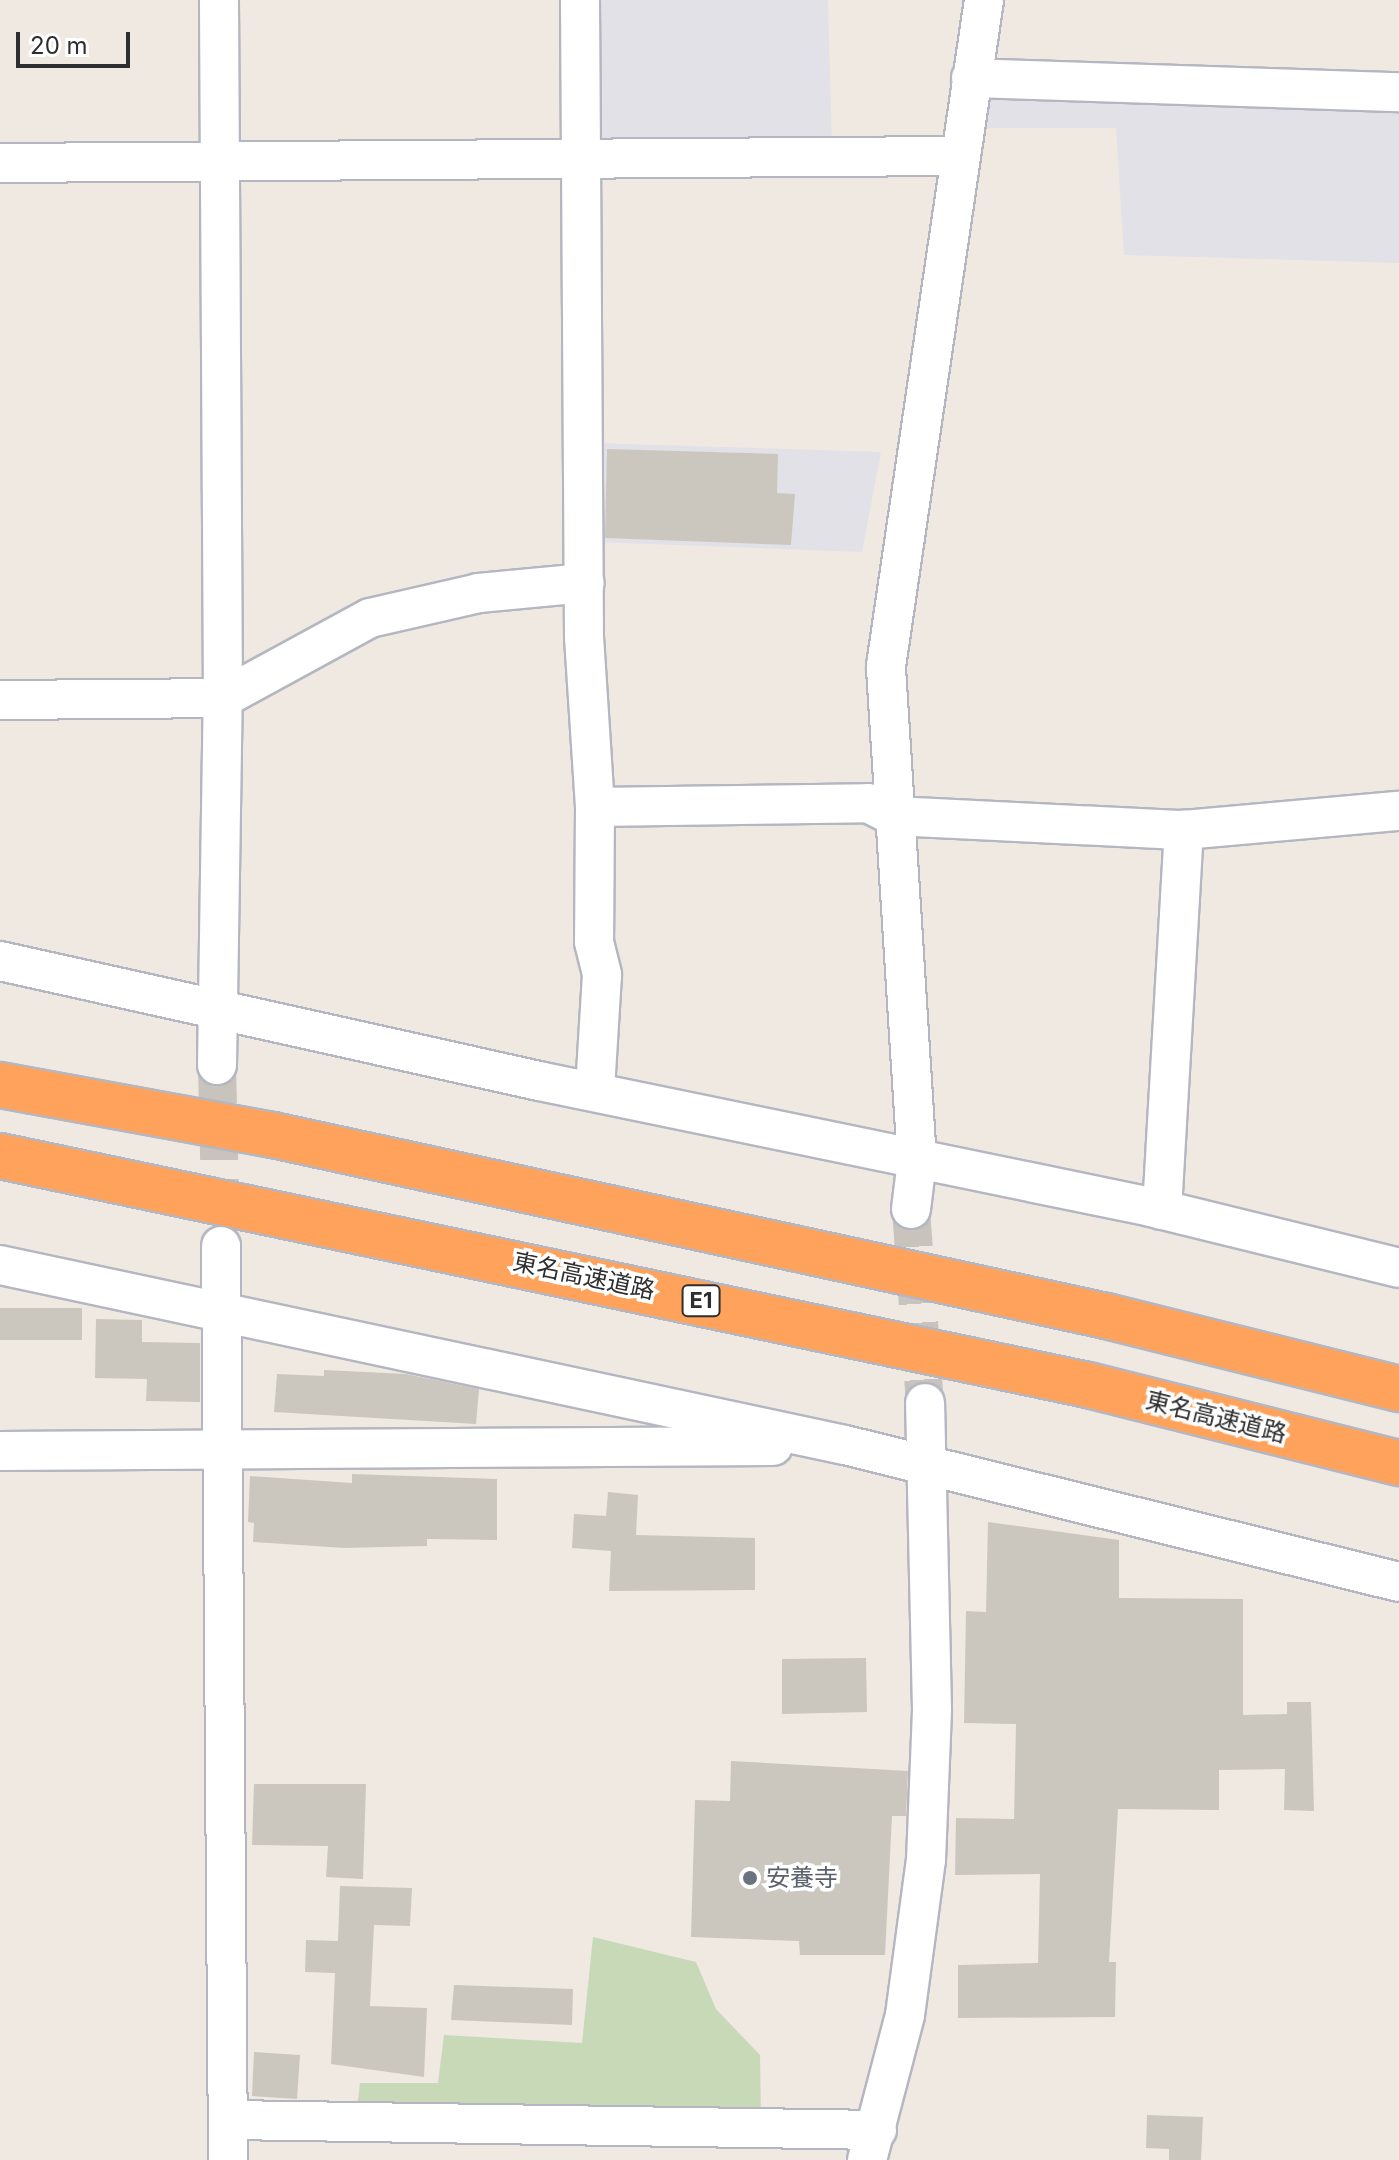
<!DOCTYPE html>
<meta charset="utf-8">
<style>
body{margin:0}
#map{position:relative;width:1399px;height:2160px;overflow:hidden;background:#efe9e1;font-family:Inter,"Noto Sans JP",sans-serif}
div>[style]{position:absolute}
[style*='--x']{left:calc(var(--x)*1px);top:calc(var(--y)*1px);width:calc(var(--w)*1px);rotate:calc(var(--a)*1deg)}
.industrial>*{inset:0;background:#e3e1e8}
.cemetery>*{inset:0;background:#c8d9b8}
.building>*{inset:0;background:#cbc7bf}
.minor-tunnel>*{height:38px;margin-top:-19px;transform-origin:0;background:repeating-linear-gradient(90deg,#c8c4bd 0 38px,transparent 0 57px)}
.roads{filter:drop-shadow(2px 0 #b4b7c1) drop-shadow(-2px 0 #b4b7c1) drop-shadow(0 2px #b4b7c1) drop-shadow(0 -2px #b4b7c1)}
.minor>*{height:38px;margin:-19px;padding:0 19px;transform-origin:19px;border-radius:19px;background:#fff}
.highway>*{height:44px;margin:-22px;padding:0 22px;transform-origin:22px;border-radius:22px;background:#ffa35c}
.dots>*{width:22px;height:22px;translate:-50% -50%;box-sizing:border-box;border:4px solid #fff;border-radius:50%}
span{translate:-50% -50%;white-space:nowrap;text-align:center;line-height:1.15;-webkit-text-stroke:7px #fff;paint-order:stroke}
.shield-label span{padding:2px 6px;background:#fff;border:2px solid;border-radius:6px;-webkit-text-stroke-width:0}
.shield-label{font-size:22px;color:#2e2e2e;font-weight:700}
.street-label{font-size:24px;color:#2e2e2e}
.worship-label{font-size:24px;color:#5b616d}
.left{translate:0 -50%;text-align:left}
.scale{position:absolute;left:16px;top:32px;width:114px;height:36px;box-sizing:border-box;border:4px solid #2e2e2e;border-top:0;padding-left:10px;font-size:24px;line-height:28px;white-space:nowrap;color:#2e2e2e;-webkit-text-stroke:6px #fff;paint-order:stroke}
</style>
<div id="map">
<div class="industrial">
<i style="clip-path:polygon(600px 0,828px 0,832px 149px,598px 148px)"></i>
<i style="clip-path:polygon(988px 62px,1399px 77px,1399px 263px,1124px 255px,1116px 128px,979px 128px)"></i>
<i style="clip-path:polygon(594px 443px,881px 452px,862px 552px,594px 542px)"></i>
</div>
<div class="cemetery">
<i style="clip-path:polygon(593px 1937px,696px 1962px,716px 2009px,760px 2055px,761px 2122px,357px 2108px,360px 2083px,438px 2083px,444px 2035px,582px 2043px)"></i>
</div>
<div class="building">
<i style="clip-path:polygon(607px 449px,778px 454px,777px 493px,795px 494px,791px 545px,605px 538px)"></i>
<i style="clip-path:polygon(0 1308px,82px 1308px,82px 1340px,0 1340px)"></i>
<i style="clip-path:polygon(96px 1319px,142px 1320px,142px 1342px,200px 1343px,200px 1402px,146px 1401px,147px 1379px,95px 1378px)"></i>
<i style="clip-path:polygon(324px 1370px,406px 1374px,479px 1389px,476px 1424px,274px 1412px,277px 1374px,324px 1376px)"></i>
<i style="clip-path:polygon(352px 1474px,497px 1479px,497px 1540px,427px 1539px,427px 1546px,344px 1548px,253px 1542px,254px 1523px,248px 1522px,250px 1476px,352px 1483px)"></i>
<i style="clip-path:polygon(608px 1492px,638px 1495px,636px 1535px,755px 1538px,755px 1590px,609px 1591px,611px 1551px,572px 1548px,574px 1514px,606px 1516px)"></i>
<i style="clip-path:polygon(988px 1522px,1119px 1540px,1119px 1598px,1243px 1599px,1243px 1715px,1287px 1714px,1287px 1702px,1311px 1702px,1314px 1811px,1284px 1810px,1285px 1769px,1219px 1770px,1219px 1810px,1118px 1809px,1109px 1962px,1116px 1962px,1115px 2017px,958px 2018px,958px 1965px,1038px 1963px,1040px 1874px,955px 1875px,956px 1818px,1014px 1819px,1016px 1724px,964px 1723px,966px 1611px,986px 1612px)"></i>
<i style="clip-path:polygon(866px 1658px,867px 1712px,782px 1714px,782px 1659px)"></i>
<i style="clip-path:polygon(731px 1761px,908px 1771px,906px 1816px,892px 1816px,885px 1955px,800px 1955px,799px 1941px,691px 1937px,695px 1800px,730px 1801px)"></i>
<i style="clip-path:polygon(254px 1784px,366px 1784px,363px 1879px,326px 1877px,328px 1846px,252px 1845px)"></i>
<i style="clip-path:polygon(340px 1886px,412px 1888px,410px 1926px,374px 1925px,370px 2006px,427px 2008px,424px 2077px,331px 2064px,335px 1973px,305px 1972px,306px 1940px,338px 1941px)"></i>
<i style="clip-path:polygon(454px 1985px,573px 1989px,572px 2025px,451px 2020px)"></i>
<i style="clip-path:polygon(254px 2052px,300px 2055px,297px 2099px,252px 2096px)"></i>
<i style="clip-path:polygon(1147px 2115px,1203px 2117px,1201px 2160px,1169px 2160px,1169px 2149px,1146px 2148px)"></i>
</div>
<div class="minor-tunnel">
<i style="--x:217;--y:1065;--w:181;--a:88.7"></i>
<i style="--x:911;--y:1209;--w:195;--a:85.9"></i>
</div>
<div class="roads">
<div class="minor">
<i style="--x:580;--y:0;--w:637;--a:89.64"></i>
<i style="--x:584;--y:637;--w:170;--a:86.3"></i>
<i style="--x:595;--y:807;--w:135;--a:90.4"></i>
<i style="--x:594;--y:942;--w:34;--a:76"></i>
<i style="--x:602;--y:975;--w:116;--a:93.5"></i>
<i style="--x:971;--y:78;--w:428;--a:1.9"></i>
<i style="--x:0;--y:163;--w:961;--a:-0.42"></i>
<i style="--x:0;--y:700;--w:223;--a:-0.5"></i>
<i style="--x:223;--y:698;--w:167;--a:-28.6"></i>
<i style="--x:370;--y:618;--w:112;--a:-12.9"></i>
<i style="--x:479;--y:593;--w:106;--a:-5.4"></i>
<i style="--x:595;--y:807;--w:273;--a:-0.8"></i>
<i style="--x:868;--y:803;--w:29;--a:27"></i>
<i style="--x:894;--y:816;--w:290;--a:2.8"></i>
<i style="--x:1184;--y:830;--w:216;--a:-5.1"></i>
<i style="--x:0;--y:961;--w:552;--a:12.55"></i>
<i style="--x:539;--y:1081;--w:625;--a:11.63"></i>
<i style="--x:1151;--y:1207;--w:255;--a:13.8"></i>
<i style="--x:217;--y:1065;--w:367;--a:-89.1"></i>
<i style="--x:223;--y:698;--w:698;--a:-90.33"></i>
<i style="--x:911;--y:1209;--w:48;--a:-82.9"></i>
<i style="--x:917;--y:1161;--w:496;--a:-93.6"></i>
<i style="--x:886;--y:666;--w:673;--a:-81.63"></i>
<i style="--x:1162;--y:1210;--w:381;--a:-86.7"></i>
<i style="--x:221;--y:1246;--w:914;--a:89.56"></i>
<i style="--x:0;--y:1265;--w:864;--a:12.03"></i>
<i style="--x:845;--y:1445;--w:571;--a:13.89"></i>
<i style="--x:0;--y:1451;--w:773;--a:-0.37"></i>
<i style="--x:229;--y:2120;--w:648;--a:0.88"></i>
<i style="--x:867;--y:2160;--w:150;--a:-75.3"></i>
<i style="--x:905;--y:2015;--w:156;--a:-82.3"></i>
<i style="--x:926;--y:1860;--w:151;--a:-87.7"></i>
<i style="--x:932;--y:1709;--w:306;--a:-91.3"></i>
</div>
<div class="highway">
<i style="--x:0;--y:1085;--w:278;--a:10.4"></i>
<i style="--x:273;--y:1135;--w:852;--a:12.26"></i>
<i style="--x:1106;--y:1316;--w:302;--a:14"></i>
<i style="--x:0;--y:1156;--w:1112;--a:11.89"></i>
<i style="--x:1088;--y:1385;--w:321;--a:14.1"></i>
</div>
</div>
<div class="dots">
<i style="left:750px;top:1878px;background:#6b7280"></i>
</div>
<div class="shield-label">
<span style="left:701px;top:1301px">E1</span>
</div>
<div class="street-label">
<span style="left:584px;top:1276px;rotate:12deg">東名高速道路</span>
<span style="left:1216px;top:1417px;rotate:14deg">東名高速道路</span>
</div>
<div class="worship-label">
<span class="left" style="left:766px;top:1878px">安養寺</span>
</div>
<div class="scale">20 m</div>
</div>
